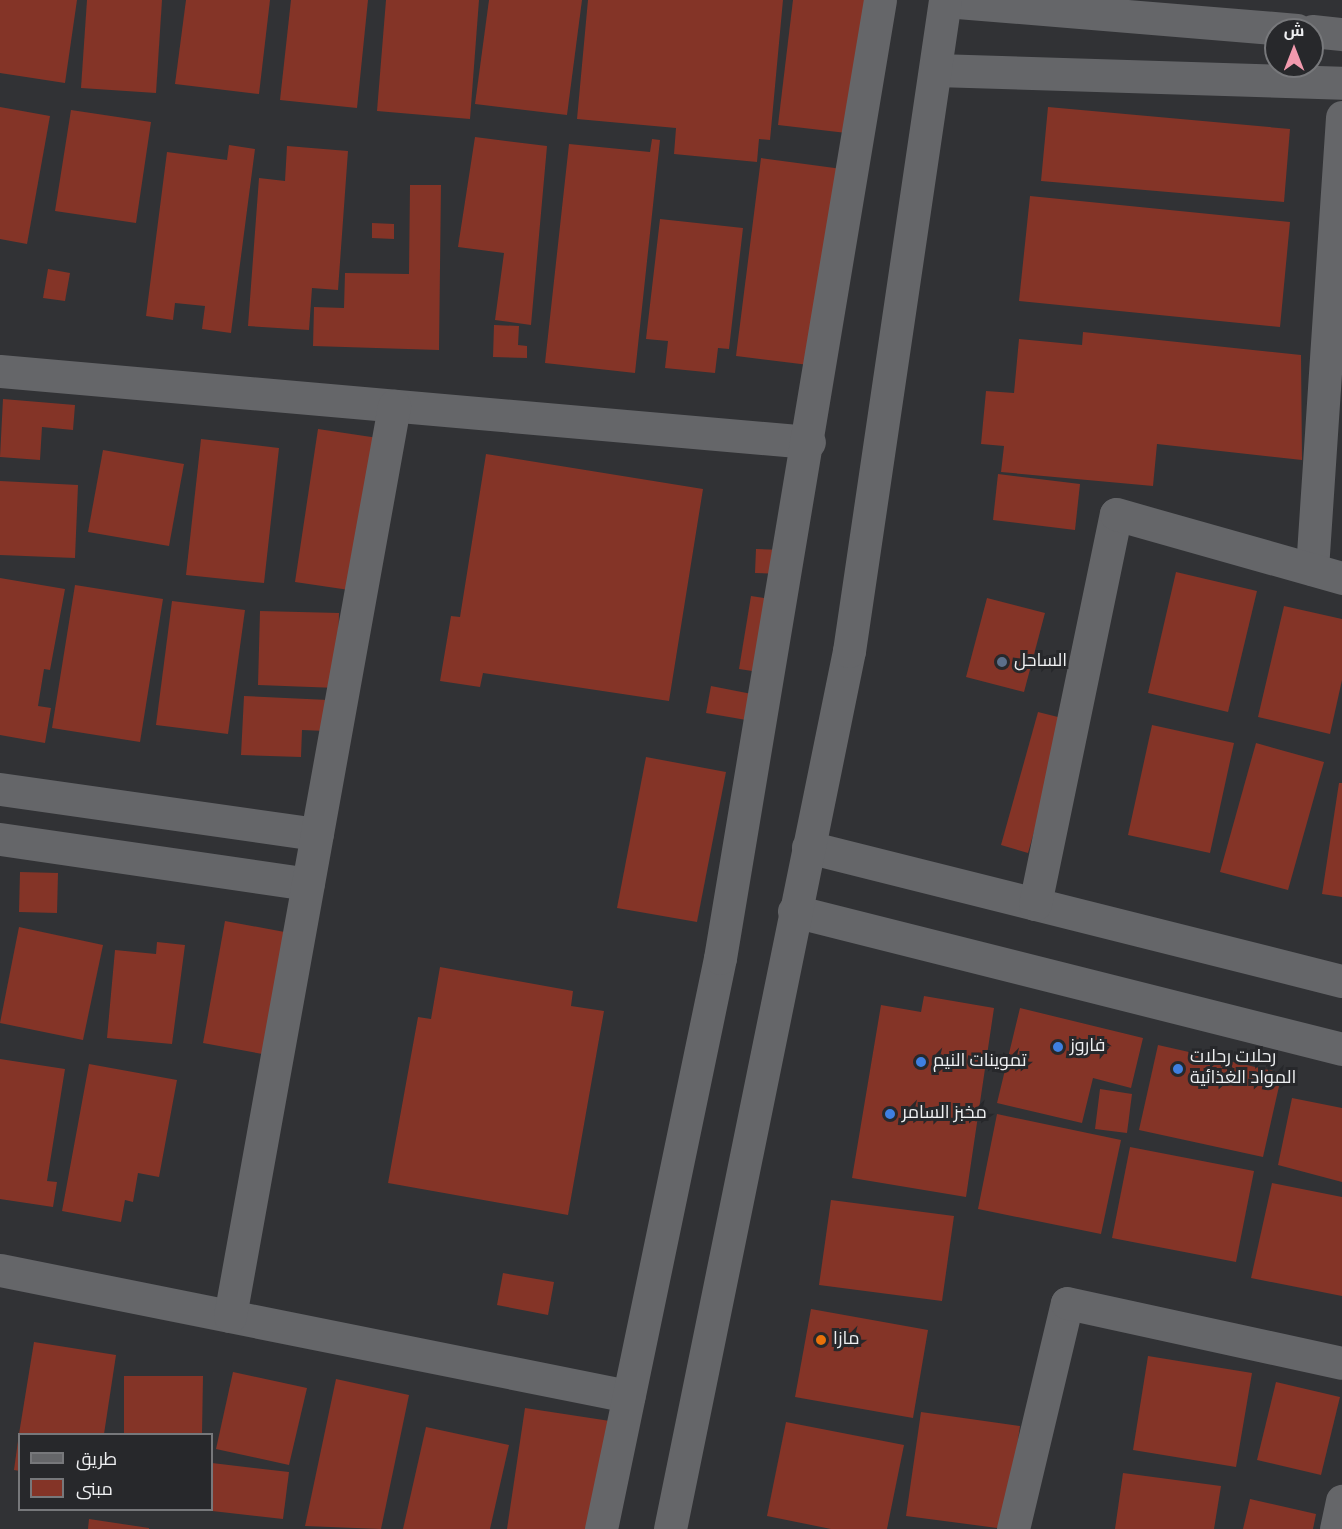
<!DOCTYPE html>
<meta charset="utf-8">
<style>
body{margin:0}
#map{position:relative;width:1342px;height:1529px;overflow:hidden;background:#313235;font-family:Overpass,Cairo,sans-serif}
div>[style]{position:absolute}
[style*='--x']{left:calc(var(--x)*1px);top:calc(var(--y)*1px);width:calc(var(--w)*1px);rotate:calc(var(--a)*1deg)}
.building>*{inset:0;background:#843427}
.minor>*{height:33px;margin:-16.5px;padding:0 16.5px;transform-origin:16.5px;border-radius:16.5px;background:#656669}
.secondary>*{height:33px;margin:-16.5px;padding:0 16.5px;transform-origin:16.5px;border-radius:16.5px;background:#656669}
.dots>*{width:16px;height:16px;translate:-50% -50%;box-sizing:border-box;border:3px solid #27282b;border-radius:50%}
span{translate:-50% -50%;white-space:nowrap;text-align:center;line-height:1.15;-webkit-text-stroke:6px #27282b;paint-order:stroke}
.poi-label{font-size:18px;color:#eff0f2}
.left{translate:0 -50%;text-align:left}
.legend{position:absolute;left:18px;top:1433px;width:195px;height:78px;box-sizing:border-box;background:#27282b;border:2px solid #77787b;margin:0;padding:8px 10px;list-style:none;font-size:18px;color:#eff0f2}
.legend li{display:flex;align-items:center;gap:12px;height:30px}
.legend b{width:30px;border:2px solid #77787b}
.north{position:absolute;left:1264px;top:18px;width:60px;height:60px;box-sizing:border-box;background:#27282b;border:2px solid #77787b;border-radius:50%;rotate:0deg;font-size:16px;font-weight:700;line-height:24px;text-align:center;color:#eff0f2}
.north::after{content:'';display:block;margin:auto;width:21px;height:27px;background:#f29aae;clip-path:polygon(50% 0,100% 100%,50% 72%,0 100%)}
</style>
<div id="map">
<div class="building">
<i style="clip-path:polygon(0 0,77px 0,65px 83px,0 73px)"></i>
<i style="clip-path:polygon(87px 0,162px 0,156px 93px,81px 88px)"></i>
<i style="clip-path:polygon(186px 0,270px 0,259px 94px,175px 84px)"></i>
<i style="clip-path:polygon(291px 0,368px 0,357px 108px,280px 100px)"></i>
<i style="clip-path:polygon(386px 0,479px 0,470px 119px,377px 111px)"></i>
<i style="clip-path:polygon(489px 0,582px 0,567px 115px,475px 104px)"></i>
<i style="clip-path:polygon(588px 0,783px 0,770px 140px,759px 139px,757px 162px,674px 154px,676px 128px,577px 119px)"></i>
<i style="clip-path:polygon(793px 0,872px 0,855px 134px,778px 125px)"></i>
<i style="clip-path:polygon(0 107px,50px 116px,27px 244px,0 239px)"></i>
<i style="clip-path:polygon(1048px 107px,1290px 129px,1284px 202px,1041px 181px)"></i>
<i style="clip-path:polygon(71px 110px,151px 122px,136px 223px,55px 211px)"></i>
<i style="clip-path:polygon(475px 137px,547px 146px,531px 325px,495px 320px,504px 253px,458px 247px)"></i>
<i style="clip-path:polygon(652px 139px,660px 140px,635px 373px,545px 363px,569px 144px,650px 152px)"></i>
<i style="clip-path:polygon(229px 145px,255px 149px,231px 333px,202px 329px,205px 306px,175px 303px,173px 320px,146px 316px,167px 152px,227px 160px)"></i>
<i style="clip-path:polygon(287px 146px,348px 151px,338px 290px,312px 288px,309px 330px,248px 326px,259px 178px,285px 181px)"></i>
<i style="clip-path:polygon(761px 158px,842px 169px,817px 366px,736px 356px)"></i>
<i style="clip-path:polygon(410px 185px,441px 185px,439px 350px,313px 346px,314px 307px,344px 308px,345px 273px,409px 274px)"></i>
<i style="clip-path:polygon(1030px 196px,1290px 222px,1280px 327px,1019px 301px)"></i>
<i style="clip-path:polygon(660px 219px,743px 228px,729px 349px,718px 348px,715px 373px,665px 368px,668px 341px,646px 339px)"></i>
<i style="clip-path:polygon(372px 223px,394px 224px,394px 239px,372px 238px)"></i>
<i style="clip-path:polygon(48px 269px,70px 273px,65px 301px,43px 298px)"></i>
<i style="clip-path:polygon(494px 325px,519px 326px,518px 345px,527px 346px,527px 358px,493px 357px)"></i>
<i style="clip-path:polygon(1083px 332px,1301px 355px,1302px 460px,1157px 444px,1153px 486px,1001px 472px,1004px 446px,981px 444px,986px 391px,1014px 393px,1019px 339px,1082px 345px)"></i>
<i style="clip-path:polygon(3px 399px,75px 405px,73px 430px,42px 427px,40px 460px,0 457px)"></i>
<i style="clip-path:polygon(318px 429px,378px 438px,356px 591px,295px 582px)"></i>
<i style="clip-path:polygon(201px 439px,279px 448px,264px 583px,186px 575px)"></i>
<i style="clip-path:polygon(103px 450px,184px 464px,169px 546px,88px 532px)"></i>
<i style="clip-path:polygon(486px 454px,703px 489px,669px 701px,483px 673px,480px 687px,440px 681px,451px 616px,460px 617px)"></i>
<i style="clip-path:polygon(998px 474px,1080px 484px,1075px 530px,993px 520px)"></i>
<i style="clip-path:polygon(0 481px,78px 485px,75px 558px,0 555px)"></i>
<i style="clip-path:polygon(756px 549px,783px 550px,782px 574px,755px 573px)"></i>
<i style="clip-path:polygon(1176px 572px,1257px 591px,1228px 712px,1148px 693px)"></i>
<i style="clip-path:polygon(0 578px,65px 589px,50px 670px,44px 669px,38px 706px,51px 708px,45px 743px,0 735px)"></i>
<i style="clip-path:polygon(75px 585px,163px 599px,140px 742px,52px 728px)"></i>
<i style="clip-path:polygon(751px 596px,777px 600px,765px 673px,739px 669px)"></i>
<i style="clip-path:polygon(987px 598px,1045px 613px,1024px 692px,966px 677px)"></i>
<i style="clip-path:polygon(172px 601px,245px 610px,228px 734px,156px 725px)"></i>
<i style="clip-path:polygon(1284px 606px,1342px 619px,1342px 680px,1330px 734px,1258px 717px)"></i>
<i style="clip-path:polygon(260px 611px,339px 613px,337px 688px,258px 685px)"></i>
<i style="clip-path:polygon(711px 686px,757px 695px,752px 721px,706px 713px)"></i>
<i style="clip-path:polygon(244px 696px,328px 700px,326px 731px,302px 730px,301px 757px,241px 755px)"></i>
<i style="clip-path:polygon(1038px 712px,1066px 719px,1028px 853px,1001px 845px)"></i>
<i style="clip-path:polygon(1152px 725px,1234px 743px,1210px 853px,1128px 835px)"></i>
<i style="clip-path:polygon(1256px 743px,1324px 762px,1288px 890px,1220px 872px)"></i>
<i style="clip-path:polygon(646px 757px,726px 772px,697px 922px,617px 908px)"></i>
<i style="clip-path:polygon(1339px 783px,1342px 783px,1342px 897px,1322px 894px)"></i>
<i style="clip-path:polygon(20px 872px,58px 873px,57px 913px,19px 912px)"></i>
<i style="clip-path:polygon(225px 921px,290px 933px,268px 1055px,203px 1043px)"></i>
<i style="clip-path:polygon(19px 927px,103px 945px,83px 1040px,0 1023px)"></i>
<i style="clip-path:polygon(157px 942px,185px 945px,172px 1044px,107px 1038px,115px 950px,156px 954px)"></i>
<i style="clip-path:polygon(440px 967px,573px 991px,571px 1006px,604px 1011px,568px 1215px,388px 1183px,418px 1017px,431px 1019px)"></i>
<i style="clip-path:polygon(924px 996px,994px 1008px,966px 1197px,852px 1178px,881px 1005px,921px 1012px)"></i>
<i style="clip-path:polygon(1020px 1008px,1143px 1038px,1131px 1088px,1093px 1078px,1082px 1123px,997px 1103px)"></i>
<i style="clip-path:polygon(1158px 1045px,1282px 1073px,1263px 1157px,1139px 1130px)"></i>
<i style="clip-path:polygon(0 1059px,65px 1069px,47px 1181px,57px 1182px,53px 1207px,0 1199px)"></i>
<i style="clip-path:polygon(89px 1064px,177px 1080px,159px 1177px,138px 1173px,133px 1202px,125px 1200px,121px 1222px,62px 1211px)"></i>
<i style="clip-path:polygon(1100px 1089px,1132px 1094px,1127px 1133px,1095px 1129px)"></i>
<i style="clip-path:polygon(1292px 1098px,1342px 1108px,1342px 1182px,1278px 1165px)"></i>
<i style="clip-path:polygon(997px 1114px,1121px 1140px,1101px 1234px,978px 1209px)"></i>
<i style="clip-path:polygon(1130px 1147px,1254px 1171px,1236px 1262px,1112px 1238px)"></i>
<i style="clip-path:polygon(1272px 1183px,1342px 1197px,1342px 1296px,1251px 1278px)"></i>
<i style="clip-path:polygon(831px 1200px,954px 1216px,942px 1301px,819px 1285px)"></i>
<i style="clip-path:polygon(503px 1273px,554px 1282px,548px 1315px,497px 1305px)"></i>
<i style="clip-path:polygon(811px 1309px,928px 1330px,913px 1418px,795px 1397px)"></i>
<i style="clip-path:polygon(34px 1342px,116px 1355px,104px 1434px,19px 1434px)"></i>
<i style="clip-path:polygon(1148px 1356px,1252px 1373px,1236px 1467px,1133px 1450px)"></i>
<i style="clip-path:polygon(233px 1372px,307px 1388px,289px 1465px,216px 1449px)"></i>
<i style="clip-path:polygon(124px 1376px,203px 1376px,202px 1434px,124px 1434px)"></i>
<i style="clip-path:polygon(336px 1379px,409px 1395px,381px 1529px,305px 1526px)"></i>
<i style="clip-path:polygon(1276px 1382px,1340px 1397px,1321px 1475px,1257px 1460px)"></i>
<i style="clip-path:polygon(525px 1408px,610px 1421px,594px 1529px,507px 1529px)"></i>
<i style="clip-path:polygon(921px 1412px,1020px 1426px,1005px 1529px,906px 1516px)"></i>
<i style="clip-path:polygon(786px 1422px,904px 1445px,887px 1529px,831px 1529px,767px 1516px)"></i>
<i style="clip-path:polygon(426px 1427px,509px 1445px,490px 1529px,403px 1529px)"></i>
<i style="clip-path:polygon(18px 1441px,20px 1442px,20px 1471px,14px 1470px)"></i>
<i style="clip-path:polygon(212px 1463px,289px 1472px,283px 1519px,212px 1511px)"></i>
<i style="clip-path:polygon(1123px 1473px,1221px 1486px,1214px 1529px,1115px 1529px)"></i>
<i style="clip-path:polygon(1250px 1499px,1316px 1514px,1313px 1529px,1243px 1529px)"></i>
<i style="clip-path:polygon(89px 1519px,149px 1528px,149px 1529px,88px 1529px)"></i>
</div>
<div class="minor">
<i style="--x:945;--y:1;--w:353;--a:4.7"></i>
<i style="--x:1312;--y:31;--w:30;--a:6"></i>
<i style="--x:936;--y:70;--w:406;--a:1.8"></i>
<i style="--x:0;--y:371;--w:812;--a:5.02"></i>
<i style="--x:1312;--y:569;--w:453;--a:-86.2"></i>
<i style="--x:0;--y:789;--w:320;--a:8.1"></i>
<i style="--x:0;--y:839;--w:311;--a:8.3"></i>
<i style="--x:808;--y:847;--w:551;--a:14.09"></i>
<i style="--x:1035;--y:904;--w:398;--a:-78.3"></i>
<i style="--x:1116;--y:514;--w:235;--a:15.8"></i>
<i style="--x:794;--y:911;--w:565;--a:14.13"></i>
<i style="--x:0;--y:1270;--w:641;--a:11.35"></i>
<i style="--x:230;--y:1316;--w:925;--a:-79.78"></i>
<i style="--x:1013;--y:1529;--w:232;--a:-76.6"></i>
<i style="--x:1067;--y:1303;--w:281;--a:12.3"></i>
<i style="--x:1336;--y:1529;--w:29;--a:-78"></i>
</div>
<div class="secondary">
<i style="--x:601;--y:1529;--w:583;--a:-78.23"></i>
<i style="--x:720;--y:958;--w:971;--a:-80.52"></i>
<i style="--x:670;--y:1529;--w:896;--a:-78.48"></i>
<i style="--x:849;--y:651;--w:658;--a:-81.61"></i>
</div>
<div class="dots">
<i style="left:1002px;top:662px;background:#5c6f8a"></i>
<i style="left:1058px;top:1047px;background:#3f7fe0"></i>
<i style="left:921px;top:1062px;background:#3f7fe0"></i>
<i style="left:1178px;top:1069px;background:#3f7fe0"></i>
<i style="left:890px;top:1114px;background:#3f7fe0"></i>
<i style="left:821px;top:1340px;background:#e8710a"></i>
</div>
<div class="poi-label">
<span class="left" style="left:1014px;top:662px">الساحل</span>
<span class="left" style="left:1070px;top:1047px">فاروز</span>
<span class="left" style="left:1190px;top:1069px">رحلات رحلات<br>المواد الغذائية</span>
<span class="left" style="left:933px;top:1062px">تموينات النيم</span>
<span class="left" style="left:902px;top:1114px">مخبز السامر</span>
<span class="left" style="left:833px;top:1340px">مازا</span>
</div>
<ul class="legend">
<li><b style="height:8px;background:#656669"></b>طريق</li>
<li><b style="height:16px;background:#843427"></b>مبنى</li>
</ul>
<div class="north">ش</div>
</div>
